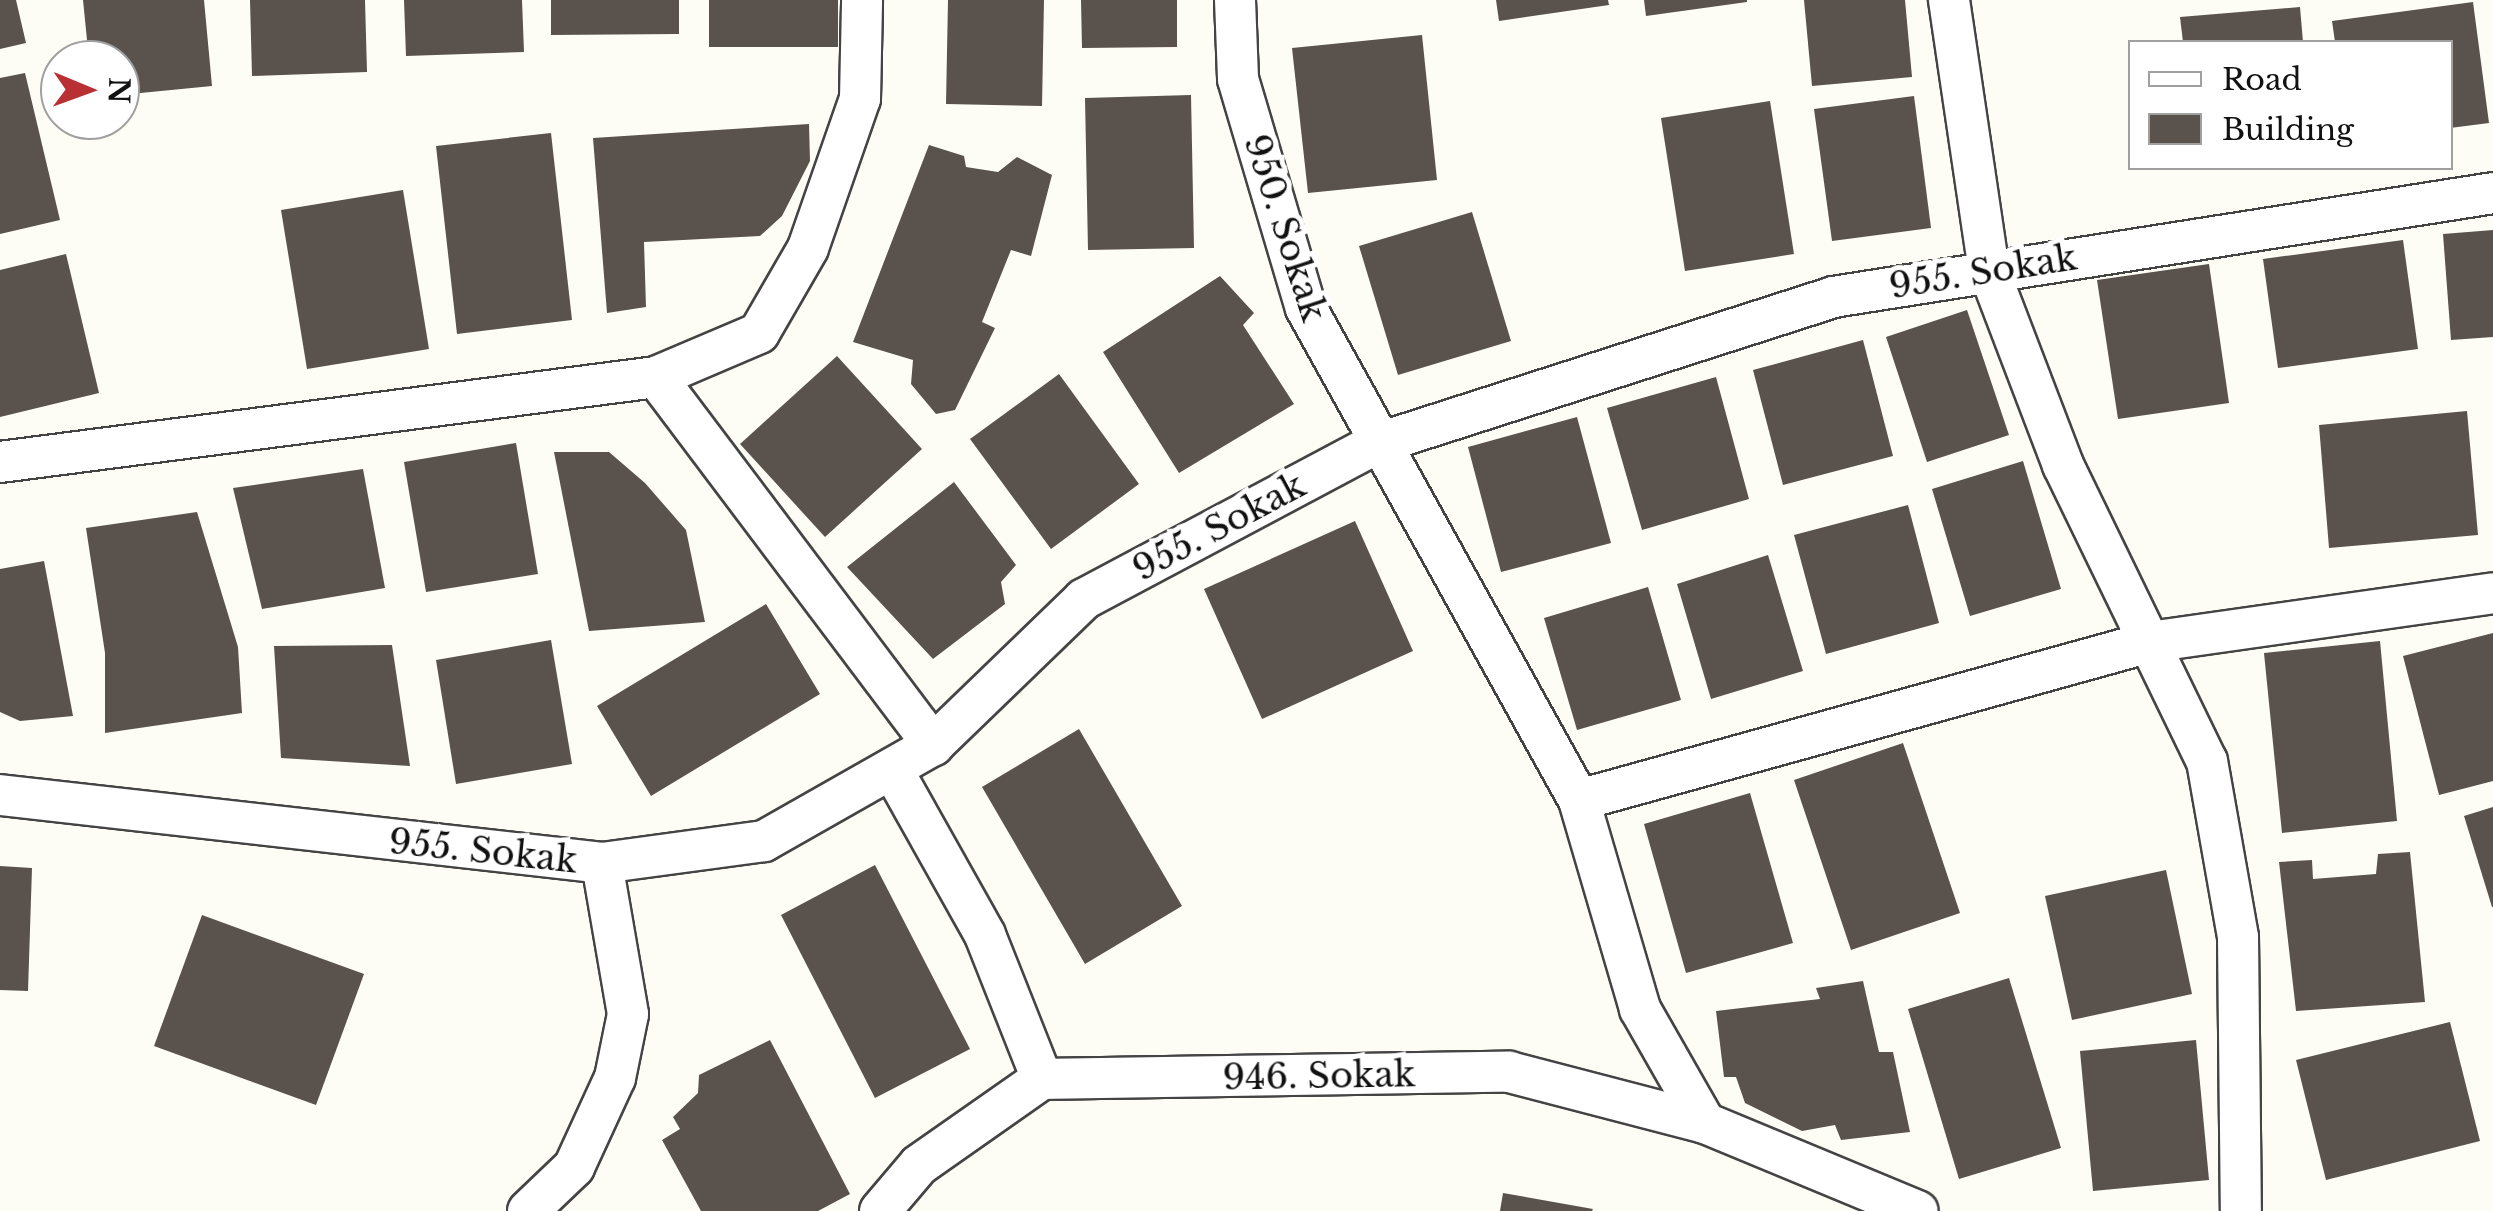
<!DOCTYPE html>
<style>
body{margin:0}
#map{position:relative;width:2493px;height:1211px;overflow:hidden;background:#fefdf5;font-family:"Libre Baskerville",serif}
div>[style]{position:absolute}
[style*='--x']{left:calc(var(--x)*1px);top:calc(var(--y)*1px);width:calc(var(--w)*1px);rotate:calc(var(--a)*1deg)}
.building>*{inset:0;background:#59524d}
.roads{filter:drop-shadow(2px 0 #444) drop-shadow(-2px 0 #444) drop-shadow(0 2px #444) drop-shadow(0 -2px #444)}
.minor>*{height:40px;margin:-20px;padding:0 20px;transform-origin:20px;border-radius:20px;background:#fff}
span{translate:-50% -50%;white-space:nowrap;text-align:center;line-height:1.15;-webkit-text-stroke:10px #fff;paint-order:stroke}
.street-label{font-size:35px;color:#111}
.legend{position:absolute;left:2128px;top:40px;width:325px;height:130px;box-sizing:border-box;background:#fff;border:2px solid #a0a0a0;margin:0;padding:12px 18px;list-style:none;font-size:30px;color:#111}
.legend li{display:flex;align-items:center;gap:20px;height:50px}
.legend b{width:50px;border:2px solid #a0a0a0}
.north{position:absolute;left:40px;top:40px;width:100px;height:100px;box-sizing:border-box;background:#fff;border:2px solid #a0a0a0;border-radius:50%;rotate:91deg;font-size:28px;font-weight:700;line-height:40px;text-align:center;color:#111}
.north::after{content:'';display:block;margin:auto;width:35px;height:45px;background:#b93034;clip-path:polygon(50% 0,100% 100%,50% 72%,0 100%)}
</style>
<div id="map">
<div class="building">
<i style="clip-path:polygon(0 0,16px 0,26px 43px,0 49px)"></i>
<i style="clip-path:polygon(83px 0,204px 0,212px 86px,120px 95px,120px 60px,89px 60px)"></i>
<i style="clip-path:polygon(250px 0,365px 0,367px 72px,252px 76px)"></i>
<i style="clip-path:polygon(404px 0,522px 0,524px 52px,406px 56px)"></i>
<i style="clip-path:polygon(551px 0,679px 0,679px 34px,551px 35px)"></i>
<i style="clip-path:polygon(709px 0,838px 0,838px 47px,709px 47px)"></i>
<i style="clip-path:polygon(948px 0,1044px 0,1042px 106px,946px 104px)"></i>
<i style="clip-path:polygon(1081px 0,1177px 0,1177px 47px,1082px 48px)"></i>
<i style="clip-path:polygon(1496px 0,1608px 0,1609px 5px,1499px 21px)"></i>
<i style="clip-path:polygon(1644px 0,1747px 0,1747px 2px,1646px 16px)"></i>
<i style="clip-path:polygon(1804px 0,1905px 0,1912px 77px,1812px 86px)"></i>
<i style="clip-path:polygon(2473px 2px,2489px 123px,2450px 128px,2450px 42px,2335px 42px,2332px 21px)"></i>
<i style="clip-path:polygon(2300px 7px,2303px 42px,2183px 42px,2180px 17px)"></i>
<i style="clip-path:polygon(1422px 35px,1437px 180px,1308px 193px,1292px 48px)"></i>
<i style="clip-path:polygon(25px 73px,60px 220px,0 234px,0 78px)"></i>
<i style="clip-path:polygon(1191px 95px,1194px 248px,1088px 250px,1085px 98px)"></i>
<i style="clip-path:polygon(1914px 96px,1931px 228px,1832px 241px,1814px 109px)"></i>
<i style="clip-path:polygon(1770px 101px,1794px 254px,1685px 271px,1661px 118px)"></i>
<i style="clip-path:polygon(809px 124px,810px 161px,782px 216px,760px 236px,644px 242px,646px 307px,607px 313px,593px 138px)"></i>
<i style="clip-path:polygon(551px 133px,572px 320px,457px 334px,436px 146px)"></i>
<i style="clip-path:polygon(929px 145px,964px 156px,966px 167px,998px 172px,1017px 157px,1052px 175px,1031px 256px,1011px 250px,982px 322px,995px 328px,955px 410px,936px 414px,911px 384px,913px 360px,853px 342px)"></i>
<i style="clip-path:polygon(403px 190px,429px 349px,307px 369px,281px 210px)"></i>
<i style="clip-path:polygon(1472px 212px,1511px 341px,1398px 375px,1359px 246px)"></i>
<i style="clip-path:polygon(2493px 230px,2493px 337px,2451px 340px,2443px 234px)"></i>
<i style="clip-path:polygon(2403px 240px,2418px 349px,2278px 368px,2263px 259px)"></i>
<i style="clip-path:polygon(66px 254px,99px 393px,0 417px,0 270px)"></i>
<i style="clip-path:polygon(2209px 264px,2229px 403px,2118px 419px,2097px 280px)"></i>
<i style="clip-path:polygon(1220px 276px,1254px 313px,1243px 325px,1294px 404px,1179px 473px,1103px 352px)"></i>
<i style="clip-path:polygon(1967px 310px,2009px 435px,1927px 462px,1886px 337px)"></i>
<i style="clip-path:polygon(1863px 340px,1893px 456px,1783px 485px,1753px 370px)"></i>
<i style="clip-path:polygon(837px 356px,922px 449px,825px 537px,740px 444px)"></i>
<i style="clip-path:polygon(1059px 374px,1139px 484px,1051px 549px,970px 439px)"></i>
<i style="clip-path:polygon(1716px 377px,1749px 499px,1642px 530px,1607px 408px)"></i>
<i style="clip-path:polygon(2467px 411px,2478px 535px,2329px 548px,2319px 425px)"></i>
<i style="clip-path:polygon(1577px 417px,1611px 543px,1501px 572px,1468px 447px)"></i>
<i style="clip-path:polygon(516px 443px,538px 574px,426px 592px,404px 462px)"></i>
<i style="clip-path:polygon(554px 452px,609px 452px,645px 483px,686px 530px,705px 622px,589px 631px)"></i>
<i style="clip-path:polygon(2023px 461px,2061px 589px,1970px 616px,1932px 489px)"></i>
<i style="clip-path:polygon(363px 469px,385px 588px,262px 609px,233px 488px)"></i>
<i style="clip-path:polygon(954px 482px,1016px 565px,1001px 582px,1005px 604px,933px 659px,847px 567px)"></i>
<i style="clip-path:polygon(1908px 505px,1939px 623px,1826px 654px,1794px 535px)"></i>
<i style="clip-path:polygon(197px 512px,238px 647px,242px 713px,105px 733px,105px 653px,86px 528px)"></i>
<i style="clip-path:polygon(1355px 521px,1413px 651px,1262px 719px,1204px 589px)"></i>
<i style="clip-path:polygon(1768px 555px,1803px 671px,1711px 699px,1677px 584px)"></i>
<i style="clip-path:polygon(44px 561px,73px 716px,20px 721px,0 712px,0 569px)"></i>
<i style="clip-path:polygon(1648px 587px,1681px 700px,1577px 730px,1544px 618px)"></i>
<i style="clip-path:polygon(766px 604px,820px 694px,651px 796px,597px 706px)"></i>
<i style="clip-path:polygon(2493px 633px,2493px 781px,2439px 795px,2403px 656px)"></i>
<i style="clip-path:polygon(551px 640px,572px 764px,456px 784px,436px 660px)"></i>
<i style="clip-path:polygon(2380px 641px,2397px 821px,2282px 833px,2264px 653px)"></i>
<i style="clip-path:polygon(392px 645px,410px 766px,281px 758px,274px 646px)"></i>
<i style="clip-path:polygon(1079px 729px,1182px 906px,1085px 964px,982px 787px)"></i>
<i style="clip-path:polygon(1903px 743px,1960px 913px,1851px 950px,1794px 780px)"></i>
<i style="clip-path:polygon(1750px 793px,1793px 943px,1686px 973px,1644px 824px)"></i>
<i style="clip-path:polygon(2493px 807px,2493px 907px,2492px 907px,2464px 816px)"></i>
<i style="clip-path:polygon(2410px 852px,2425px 1002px,2296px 1011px,2279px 862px,2312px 860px,2313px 879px,2376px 874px,2378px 854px)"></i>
<i style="clip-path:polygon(875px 865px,970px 1049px,875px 1098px,781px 915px)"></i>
<i style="clip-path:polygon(0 866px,32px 868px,28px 991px,0 990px)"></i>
<i style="clip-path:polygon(2166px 870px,2192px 994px,2072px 1020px,2045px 896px)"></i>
<i style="clip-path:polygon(202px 915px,364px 974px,316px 1105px,154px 1046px)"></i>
<i style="clip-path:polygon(2009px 978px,2061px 1148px,1959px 1179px,1908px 1009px)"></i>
<i style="clip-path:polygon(1863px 981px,1879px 1052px,1893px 1052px,1910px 1132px,1841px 1140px,1835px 1125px,1802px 1131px,1745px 1103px,1736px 1077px,1724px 1077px,1716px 1011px,1820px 999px,1816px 988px)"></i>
<i style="clip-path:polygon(2450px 1022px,2480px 1141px,2326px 1180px,2296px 1060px)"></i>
<i style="clip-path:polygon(770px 1040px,850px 1194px,818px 1211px,701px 1211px,662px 1140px,680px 1129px,673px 1117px,698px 1093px,699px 1075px)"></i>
<i style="clip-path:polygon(2196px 1040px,2209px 1180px,2093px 1191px,2080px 1051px)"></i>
<i style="clip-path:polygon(1503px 1193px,1593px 1209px,1592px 1211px,1500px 1211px)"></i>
</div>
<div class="roads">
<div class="minor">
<i style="--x:1235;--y:0;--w:79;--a:87.8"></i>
<i style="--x:1238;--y:79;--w:239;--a:73.5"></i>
<i style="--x:1306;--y:308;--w:563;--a:60.98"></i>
<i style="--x:1579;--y:800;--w:218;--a:73.7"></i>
<i style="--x:1640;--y:1009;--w:131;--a:60.3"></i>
<i style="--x:1949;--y:0;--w:274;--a:81.6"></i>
<i style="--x:1989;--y:271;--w:208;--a:69.1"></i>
<i style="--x:2063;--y:465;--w:329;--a:64.1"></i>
<i style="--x:2207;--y:761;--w:179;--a:80"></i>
<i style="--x:2238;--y:937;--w:274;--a:89.4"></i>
<i style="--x:656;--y:377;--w:461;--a:53"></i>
<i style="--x:0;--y:462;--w:661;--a:-7.38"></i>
<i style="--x:656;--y:377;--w:112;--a:-23.1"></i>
<i style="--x:759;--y:333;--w:98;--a:-60"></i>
<i style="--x:808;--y:248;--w:158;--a:-70.8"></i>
<i style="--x:860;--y:99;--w:99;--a:-88.8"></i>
<i style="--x:892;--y:769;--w:190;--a:60.7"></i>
<i style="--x:985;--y:935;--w:155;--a:68.4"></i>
<i style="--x:1042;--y:1079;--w:467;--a:-0.9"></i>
<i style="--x:1509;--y:1072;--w:203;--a:14.6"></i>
<i style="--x:1705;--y:1123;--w:230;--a:22.5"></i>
<i style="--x:0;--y:795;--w:606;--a:6.44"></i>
<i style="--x:602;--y:863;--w:163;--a:-7.7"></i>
<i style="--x:764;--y:841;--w:194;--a:-29.6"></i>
<i style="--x:933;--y:745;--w:210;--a:-44"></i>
<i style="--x:1084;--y:599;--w:331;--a:-28"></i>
<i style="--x:1376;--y:444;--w:480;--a:-17.8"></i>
<i style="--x:1833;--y:297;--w:668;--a:-8.95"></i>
<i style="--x:1579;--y:800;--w:592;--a:-15.47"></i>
<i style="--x:2150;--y:642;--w:346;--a:-8.1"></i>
<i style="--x:528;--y:1211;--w:64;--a:-43.7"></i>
<i style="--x:574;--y:1167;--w:98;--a:-65.3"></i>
<i style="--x:615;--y:1078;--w:65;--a:-78.5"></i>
<i style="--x:628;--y:1014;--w:153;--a:-99.8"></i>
<i style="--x:880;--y:1211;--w:60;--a:-49.7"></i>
<i style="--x:919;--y:1165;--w:150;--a:-35"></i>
</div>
</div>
<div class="street-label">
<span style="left:1285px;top:228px;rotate:72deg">950. Sokak</span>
<span style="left:1983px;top:272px;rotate:-9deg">955. Sokak</span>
<span style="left:1219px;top:527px;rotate:-28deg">955. Sokak</span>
<span style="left:483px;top:851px;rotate:6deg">955. Sokak</span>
<span style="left:1319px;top:1076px;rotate:-1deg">946. Sokak</span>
</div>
<ul class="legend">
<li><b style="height:12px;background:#fff"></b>Road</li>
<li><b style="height:28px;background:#59524d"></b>Building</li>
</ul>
<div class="north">N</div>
</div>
